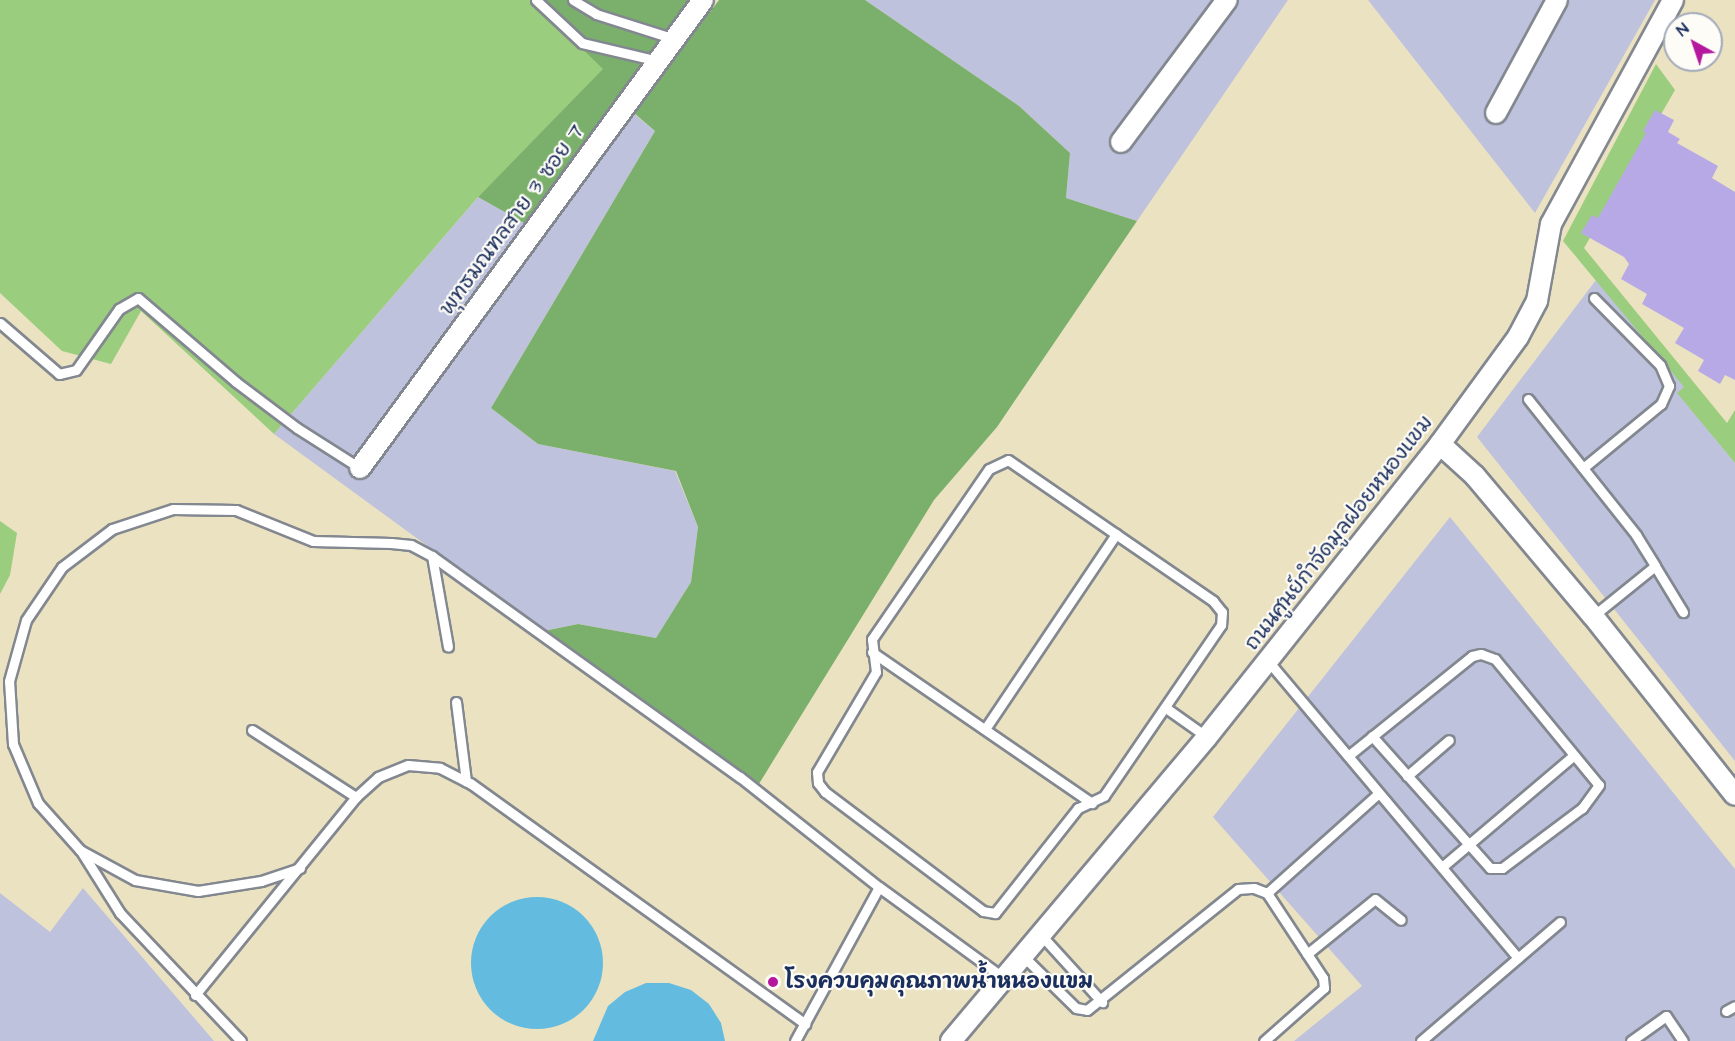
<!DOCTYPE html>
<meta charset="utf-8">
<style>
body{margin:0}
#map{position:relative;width:1735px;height:1041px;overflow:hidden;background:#ebe2c1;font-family:"Architects Daughter","Playpen Sans Thai",sans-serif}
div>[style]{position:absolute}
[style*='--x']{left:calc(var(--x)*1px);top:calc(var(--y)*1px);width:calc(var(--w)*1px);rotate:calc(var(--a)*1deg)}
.industrial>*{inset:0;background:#bfc2dd}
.green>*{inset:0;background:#9acd7d}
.forest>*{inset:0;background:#7bb06c}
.water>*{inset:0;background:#63bbe0}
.round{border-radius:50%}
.building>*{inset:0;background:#b7a9e5}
.roads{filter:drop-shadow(2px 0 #838890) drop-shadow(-2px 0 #838890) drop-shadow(0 2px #838890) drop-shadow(0 -2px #838890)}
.service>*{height:9px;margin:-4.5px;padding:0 4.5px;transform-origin:4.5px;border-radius:4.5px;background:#fff}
.minor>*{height:20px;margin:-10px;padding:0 10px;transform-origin:10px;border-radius:10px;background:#fff}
.dots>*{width:16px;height:16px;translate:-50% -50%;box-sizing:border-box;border:3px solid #fdfcf7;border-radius:50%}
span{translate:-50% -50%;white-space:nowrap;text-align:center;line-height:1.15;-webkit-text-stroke:4.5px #fdfcf7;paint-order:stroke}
.street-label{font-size:21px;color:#1b2f5e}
.poi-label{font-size:21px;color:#1b2f5e;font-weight:700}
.left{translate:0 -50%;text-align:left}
.north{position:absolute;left:1663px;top:12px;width:60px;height:60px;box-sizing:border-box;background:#fdfcf7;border:2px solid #a3aaba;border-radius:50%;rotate:320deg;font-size:16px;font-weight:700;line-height:24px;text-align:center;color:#1b2f5e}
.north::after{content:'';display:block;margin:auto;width:21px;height:27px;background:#b5179e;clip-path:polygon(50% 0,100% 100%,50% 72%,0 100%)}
</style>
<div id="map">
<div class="industrial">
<i style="clip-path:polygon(865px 0,1288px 0,1137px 221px,1066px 198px,1070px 153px,1019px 106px)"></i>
<i style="clip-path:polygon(1368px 0,1655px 0,1535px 213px)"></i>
<i style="clip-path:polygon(616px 99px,655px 131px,491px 408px,538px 444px,675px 471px,698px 527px,691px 582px,656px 638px,578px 624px,544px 631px,274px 434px,478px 197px,526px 224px)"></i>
<i style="clip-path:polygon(1596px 280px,1685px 387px,1678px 393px,1735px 463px,1735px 761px,1477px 437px)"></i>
<i style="clip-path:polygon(1450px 517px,1735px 869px,1735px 1041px,1294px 1041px,1362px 986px,1213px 817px)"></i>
<i style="clip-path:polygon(83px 888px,214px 1041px,0 1041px,0 893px,50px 932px)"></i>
</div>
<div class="green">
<i style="clip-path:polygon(0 0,532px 0,604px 69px,478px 197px,274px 434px,141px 311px,111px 364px,62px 351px,0 293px)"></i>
<i style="clip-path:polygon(1656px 64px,1675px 90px,1584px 248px,1727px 423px,1735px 410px,1735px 463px,1677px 393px,1684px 387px,1563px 241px)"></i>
<i style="clip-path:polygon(0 521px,17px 533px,10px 575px,0 594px)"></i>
</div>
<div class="forest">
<i style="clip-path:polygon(532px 0,690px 0,526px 224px,478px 197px,603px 69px)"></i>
<i style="clip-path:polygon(719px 0,865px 0,1019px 106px,1070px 153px,1066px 198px,1137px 221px,997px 427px,934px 500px,757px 787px,544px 631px,578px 624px,656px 638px,691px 582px,698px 527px,676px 471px,538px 444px,491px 408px,655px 131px,634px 113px)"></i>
</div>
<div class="water">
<i class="round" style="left:471px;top:897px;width:132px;height:132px"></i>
<i style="clip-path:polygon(646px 983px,669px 983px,691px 990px,709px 1004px,721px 1023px,725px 1041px,593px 1041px,608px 1006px,625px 992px)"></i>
</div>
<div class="building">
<i style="clip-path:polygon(1655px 110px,1674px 120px,1668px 132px,1680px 139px,1677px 143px,1718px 166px,1712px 178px,1735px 192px,1735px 380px,1725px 375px,1720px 384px,1698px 371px,1704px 360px,1675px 343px,1684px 328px,1642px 304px,1647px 294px,1621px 279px,1629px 264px,1624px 257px,1581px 233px,1592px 215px,1598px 218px,1646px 133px,1643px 131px)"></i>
</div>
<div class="roads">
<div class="service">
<i style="--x:536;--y:0;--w:63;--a:43.1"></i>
<i style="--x:582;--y:43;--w:78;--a:13.3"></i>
<i style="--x:573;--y:0;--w:27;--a:31"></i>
<i style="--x:596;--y:14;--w:83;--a:17.6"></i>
<i style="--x:0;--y:323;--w:78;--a:40.8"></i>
<i style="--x:59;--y:374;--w:17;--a:-13"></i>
<i style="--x:76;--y:370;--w:75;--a:-54.8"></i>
<i style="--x:119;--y:309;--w:22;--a:-30"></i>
<i style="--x:138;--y:298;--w:129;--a:40.6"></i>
<i style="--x:236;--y:382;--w:76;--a:37"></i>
<i style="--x:297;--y:428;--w:75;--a:32.4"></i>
<i style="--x:1528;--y:399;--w:174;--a:51.5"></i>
<i style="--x:1636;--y:535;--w:36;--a:58"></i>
<i style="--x:1655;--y:566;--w:80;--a:141.1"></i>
<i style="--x:1008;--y:460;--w:249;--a:34.5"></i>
<i style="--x:1213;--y:601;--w:14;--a:51"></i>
<i style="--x:1222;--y:612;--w:13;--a:94"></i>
<i style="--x:1221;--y:625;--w:207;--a:124.4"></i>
<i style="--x:1104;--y:796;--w:29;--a:155"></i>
<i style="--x:1078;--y:808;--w:134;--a:128.3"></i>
<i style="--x:995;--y:913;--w:12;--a:-171"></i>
<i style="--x:983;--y:911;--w:198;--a:-143"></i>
<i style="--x:825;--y:792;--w:11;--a:-128"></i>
<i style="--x:818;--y:783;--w:11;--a:-95"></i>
<i style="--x:817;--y:772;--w:116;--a:-59.5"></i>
<i style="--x:876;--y:672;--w:33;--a:-97"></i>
<i style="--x:872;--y:639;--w:206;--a:-55.5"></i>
<i style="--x:989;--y:469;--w:21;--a:-25"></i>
<i style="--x:1583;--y:468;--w:101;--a:-39.4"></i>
<i style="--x:1661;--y:404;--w:20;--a:-66"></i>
<i style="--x:1669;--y:386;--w:23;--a:-113"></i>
<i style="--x:1660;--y:365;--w:94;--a:-134.6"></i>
<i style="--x:432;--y:556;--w:92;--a:80"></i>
<i style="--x:1655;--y:566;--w:54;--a:58.7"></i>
<i style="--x:872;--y:652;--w:267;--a:34.5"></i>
<i style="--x:1268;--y:661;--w:388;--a:49.9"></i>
<i style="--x:456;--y:702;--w:80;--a:82.8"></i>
<i style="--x:1166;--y:708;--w:50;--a:35.3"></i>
<i style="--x:985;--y:729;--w:235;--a:-56.1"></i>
<i style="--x:252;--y:730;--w:124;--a:32.8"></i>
<i style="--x:1348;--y:756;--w:159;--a:-38.9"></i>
<i style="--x:1472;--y:656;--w:9;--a:-13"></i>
<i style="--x:1481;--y:654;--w:15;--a:20"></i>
<i style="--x:1495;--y:659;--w:163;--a:50.5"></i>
<i style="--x:1599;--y:785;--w:29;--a:126"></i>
<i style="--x:1582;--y:808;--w:100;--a:143.1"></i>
<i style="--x:1502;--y:868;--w:12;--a:180"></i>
<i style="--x:1490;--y:868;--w:177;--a:-131.8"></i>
<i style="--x:1407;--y:776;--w:55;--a:-40.6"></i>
<i style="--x:81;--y:851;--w:73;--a:57.8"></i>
<i style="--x:120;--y:913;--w:176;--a:46.6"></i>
<i style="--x:1442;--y:867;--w:172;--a:-40.3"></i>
<i style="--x:300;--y:868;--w:41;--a:161.6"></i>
<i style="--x:261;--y:881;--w:64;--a:171"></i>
<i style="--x:198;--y:891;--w:64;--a:-170.1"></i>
<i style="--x:135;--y:880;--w:63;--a:-151.4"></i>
<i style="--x:80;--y:850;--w:63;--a:-131.8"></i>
<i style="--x:38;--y:803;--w:64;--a:-113"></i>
<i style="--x:13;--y:744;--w:63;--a:-93.6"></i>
<i style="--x:9;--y:681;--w:63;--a:-74.4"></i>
<i style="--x:26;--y:620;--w:64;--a:-55.8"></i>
<i style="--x:62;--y:567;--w:63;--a:-37.2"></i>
<i style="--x:112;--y:529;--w:64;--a:-18.2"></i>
<i style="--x:173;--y:509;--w:63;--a:0.9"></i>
<i style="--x:236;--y:510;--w:83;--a:21.9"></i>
<i style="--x:313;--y:541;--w:78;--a:1.5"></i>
<i style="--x:391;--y:543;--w:20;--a:6"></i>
<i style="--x:411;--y:545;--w:24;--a:28"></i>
<i style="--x:432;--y:556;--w:379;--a:35.7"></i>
<i style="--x:740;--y:777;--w:177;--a:38.4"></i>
<i style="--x:879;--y:887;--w:155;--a:36.1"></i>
<i style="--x:1267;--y:893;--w:150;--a:-41.8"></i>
<i style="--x:1041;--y:935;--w:91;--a:47.7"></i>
<i style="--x:1307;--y:954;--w:87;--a:-39"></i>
<i style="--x:1375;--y:899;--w:33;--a:39"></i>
<i style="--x:1023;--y:956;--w:74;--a:44.5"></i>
<i style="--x:1076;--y:1008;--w:11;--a:10"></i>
<i style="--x:1087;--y:1010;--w:193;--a:-38.7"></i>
<i style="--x:1238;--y:889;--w:16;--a:-4"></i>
<i style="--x:1254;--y:888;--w:14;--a:21"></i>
<i style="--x:1267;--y:893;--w:102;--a:56.6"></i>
<i style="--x:1323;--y:978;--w:10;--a:84"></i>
<i style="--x:1324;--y:988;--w:80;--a:138.5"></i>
<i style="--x:195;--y:995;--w:255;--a:-50.9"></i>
<i style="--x:356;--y:797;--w:30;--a:-42"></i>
<i style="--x:378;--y:777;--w:32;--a:-22"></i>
<i style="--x:408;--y:765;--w:32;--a:5"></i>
<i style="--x:440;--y:768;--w:34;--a:27"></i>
<i style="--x:470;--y:783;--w:413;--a:35.7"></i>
<i style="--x:1726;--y:1011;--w:10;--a:-29"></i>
<i style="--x:795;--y:1041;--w:175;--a:-61.4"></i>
<i style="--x:1421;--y:1041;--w:183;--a:-40.6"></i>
<i style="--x:1631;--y:1041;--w:43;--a:-35.5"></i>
<i style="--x:1666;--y:1016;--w:30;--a:56"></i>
</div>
<div class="minor">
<i style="--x:1496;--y:113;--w:128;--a:-61.6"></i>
<i style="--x:1121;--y:142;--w:177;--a:-53.3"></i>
<i style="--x:1440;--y:444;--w:47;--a:42.4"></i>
<i style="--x:1475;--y:476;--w:183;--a:49.9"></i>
<i style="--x:1593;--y:616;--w:228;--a:51.6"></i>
<i style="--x:360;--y:468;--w:580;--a:-53.76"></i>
<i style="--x:951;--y:1041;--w:397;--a:-49.9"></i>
<i style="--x:1207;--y:737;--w:374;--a:-51.5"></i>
<i style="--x:1440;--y:444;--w:132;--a:-53.9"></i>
<i style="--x:1518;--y:337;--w:41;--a:-62.2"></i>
<i style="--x:1537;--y:301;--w:78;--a:-79.7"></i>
<i style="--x:1551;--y:224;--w:255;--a:-61.4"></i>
</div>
</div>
<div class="dots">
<i style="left:773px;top:982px;background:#b5179e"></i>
</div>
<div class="street-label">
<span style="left:512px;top:220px;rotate:-54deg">พุทธมณฑลสาย 3 ซอย 7</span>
<span style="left:1339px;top:533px;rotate:-52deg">ถนนศูนย์กำจัดมูลฝอยหนองแขม</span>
</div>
<div class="poi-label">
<span class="left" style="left:785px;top:982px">โรงควบคุมคุณภาพน้ำหนองแขม</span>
</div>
<div class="north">N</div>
</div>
